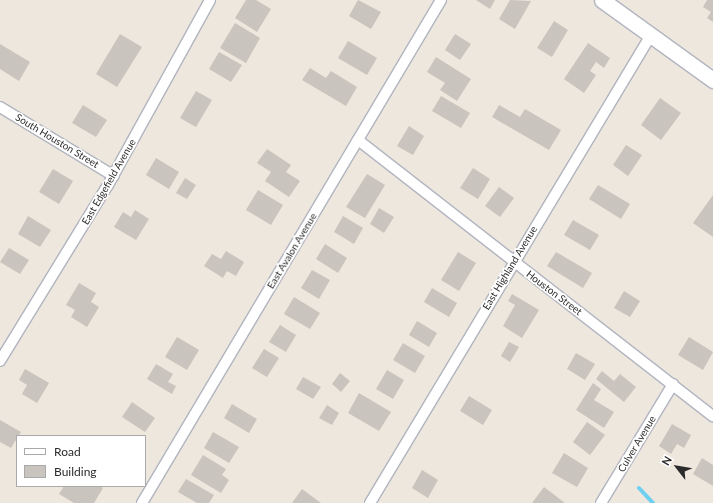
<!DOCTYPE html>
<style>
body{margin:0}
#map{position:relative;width:713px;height:503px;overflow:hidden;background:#eee7dd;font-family:Lato,sans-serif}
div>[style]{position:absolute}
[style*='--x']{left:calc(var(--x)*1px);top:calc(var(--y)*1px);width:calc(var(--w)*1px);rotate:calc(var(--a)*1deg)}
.stream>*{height:4px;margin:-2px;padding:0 2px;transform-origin:2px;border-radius:2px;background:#6dd0f3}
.building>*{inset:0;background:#c9c4bd}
.roads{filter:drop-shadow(1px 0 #b1b4c0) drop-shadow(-1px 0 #b1b4c0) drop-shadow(0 1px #b1b4c0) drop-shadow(0 -1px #b1b4c0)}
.minor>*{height:10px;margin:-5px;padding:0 5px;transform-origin:5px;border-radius:5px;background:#fff}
.secondary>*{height:15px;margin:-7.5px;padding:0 7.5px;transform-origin:7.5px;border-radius:7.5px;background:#fff}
span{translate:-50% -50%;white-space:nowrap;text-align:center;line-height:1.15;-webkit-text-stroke:3.5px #fff;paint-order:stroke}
.street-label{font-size:10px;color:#2b2b2b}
.legend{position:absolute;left:16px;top:435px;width:130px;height:52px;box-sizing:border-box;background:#fff;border:1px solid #aaa;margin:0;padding:5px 7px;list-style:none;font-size:12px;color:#2b2b2b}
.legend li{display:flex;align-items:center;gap:8px;height:20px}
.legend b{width:20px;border:1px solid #aaa}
.north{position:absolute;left:657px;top:447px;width:40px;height:40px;-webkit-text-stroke:3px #fff;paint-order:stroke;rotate:301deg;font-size:11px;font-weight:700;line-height:16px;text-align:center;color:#2b2b2b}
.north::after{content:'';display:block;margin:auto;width:14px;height:18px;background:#2b2b2b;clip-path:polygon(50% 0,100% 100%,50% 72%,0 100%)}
</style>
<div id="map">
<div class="stream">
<i style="--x:639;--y:488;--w:21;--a:47"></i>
</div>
<div class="building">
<i style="clip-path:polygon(246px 0,256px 0,271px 9px,257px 32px,235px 18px)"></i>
<i style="clip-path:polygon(358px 0,381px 12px,371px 29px,349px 16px)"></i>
<i style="clip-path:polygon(476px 0,495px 0,490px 9px)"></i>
<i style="clip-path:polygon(510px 0,531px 1px,515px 29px,499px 19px)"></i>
<i style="clip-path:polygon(707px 0,713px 0,713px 22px,707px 18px,711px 12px,703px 7px)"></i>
<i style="clip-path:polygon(554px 21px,568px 30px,552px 57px,537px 48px)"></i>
<i style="clip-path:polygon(235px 23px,260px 38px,246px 63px,220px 48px)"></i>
<i style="clip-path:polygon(120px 34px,142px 47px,117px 87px,96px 74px)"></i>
<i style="clip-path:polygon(455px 34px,471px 44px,460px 60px,445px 50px)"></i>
<i style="clip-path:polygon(348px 41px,377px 58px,367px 75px,338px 58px)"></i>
<i style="clip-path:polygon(588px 43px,610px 58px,604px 68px,596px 62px,590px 71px,596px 75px,584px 93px,564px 79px)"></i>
<i style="clip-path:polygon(0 44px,30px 62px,19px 81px,0 69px)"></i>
<i style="clip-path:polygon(219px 52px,242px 65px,231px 82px,209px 69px)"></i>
<i style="clip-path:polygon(436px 57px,471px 79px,457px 101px,440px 90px,445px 83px,427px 72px)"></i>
<i style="clip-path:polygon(310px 68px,326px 78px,331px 71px,357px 87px,346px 106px,302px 80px)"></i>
<i style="clip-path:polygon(196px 91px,212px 100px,196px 127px,180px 118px)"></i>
<i style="clip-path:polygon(441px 96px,470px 113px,461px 128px,432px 111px)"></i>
<i style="clip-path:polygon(660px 98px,681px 113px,661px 140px,641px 125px)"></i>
<i style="clip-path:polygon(83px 105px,107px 120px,96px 137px,72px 123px)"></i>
<i style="clip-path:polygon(499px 105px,520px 117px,525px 109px,561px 130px,549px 150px,492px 117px)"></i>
<i style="clip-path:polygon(409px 126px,424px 136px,413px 155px,397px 146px)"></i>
<i style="clip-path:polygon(626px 145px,642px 155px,628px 176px,613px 165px)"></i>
<i style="clip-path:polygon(267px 149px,291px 165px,286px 172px,300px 181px,289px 197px,265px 181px,271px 172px,257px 163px)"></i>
<i style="clip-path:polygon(156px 158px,179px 172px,169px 189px,146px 175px)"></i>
<i style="clip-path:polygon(473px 168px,490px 179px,478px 199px,460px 188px)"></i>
<i style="clip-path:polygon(53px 169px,73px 181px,59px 204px,39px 192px)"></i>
<i style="clip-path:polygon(367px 174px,385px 185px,365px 218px,346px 207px)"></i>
<i style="clip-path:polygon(185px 178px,196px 185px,187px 199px,176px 193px)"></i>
<i style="clip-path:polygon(598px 185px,630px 204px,621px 219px,589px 199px)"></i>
<i style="clip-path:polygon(499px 187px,514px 198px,500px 217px,485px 206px)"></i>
<i style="clip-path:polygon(258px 190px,283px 205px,271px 225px,246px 210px)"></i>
<i style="clip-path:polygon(713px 195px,713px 237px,693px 223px)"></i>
<i style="clip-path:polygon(379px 208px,394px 217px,384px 233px,370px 224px)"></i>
<i style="clip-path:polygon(135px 210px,149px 219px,136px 240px,114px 227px,123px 212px,131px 217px)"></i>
<i style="clip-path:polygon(28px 216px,51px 230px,40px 247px,18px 234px)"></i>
<i style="clip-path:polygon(343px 216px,363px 228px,354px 244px,334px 232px)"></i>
<i style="clip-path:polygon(573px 220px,599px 235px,590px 250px,564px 235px)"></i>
<i style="clip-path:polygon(325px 244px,347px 258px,338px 273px,316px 259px)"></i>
<i style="clip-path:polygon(9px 248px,29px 260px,20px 274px,0 262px)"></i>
<i style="clip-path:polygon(226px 251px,244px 262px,236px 276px,227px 271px,223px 278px,204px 266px,212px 254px,221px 259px)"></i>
<i style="clip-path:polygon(458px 252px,476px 263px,459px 291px,441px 280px)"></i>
<i style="clip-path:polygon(556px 252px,592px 273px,583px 288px,547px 266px)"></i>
<i style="clip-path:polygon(312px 270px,330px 280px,319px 299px,301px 288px)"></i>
<i style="clip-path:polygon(79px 283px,96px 293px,91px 302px,99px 307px,87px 327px,71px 317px,75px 310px,66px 305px)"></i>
<i style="clip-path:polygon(432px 288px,457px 303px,449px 317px,424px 302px)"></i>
<i style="clip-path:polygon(624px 291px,640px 301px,630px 317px,614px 308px)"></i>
<i style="clip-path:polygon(512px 294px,539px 310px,522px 338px,503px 326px,515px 305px,508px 301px)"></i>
<i style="clip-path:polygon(294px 297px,320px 313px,310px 329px,284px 314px)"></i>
<i style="clip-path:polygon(417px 321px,437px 333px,429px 347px,409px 335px)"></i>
<i style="clip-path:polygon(280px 325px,296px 335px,286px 352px,269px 342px)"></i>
<i style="clip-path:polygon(177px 337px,199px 350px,187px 370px,165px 357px)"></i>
<i style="clip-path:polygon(689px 337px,713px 352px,703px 370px,678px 355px)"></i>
<i style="clip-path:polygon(509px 342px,519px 347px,510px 362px,501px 356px)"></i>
<i style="clip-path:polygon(403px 343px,425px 356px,415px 373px,393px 360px)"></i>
<i style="clip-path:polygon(264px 349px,279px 358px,267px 377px,252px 368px)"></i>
<i style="clip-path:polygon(576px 353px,595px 364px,585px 380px,567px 369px)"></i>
<i style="clip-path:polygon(156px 364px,173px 374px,168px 382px,176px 386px,172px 394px,147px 379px)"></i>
<i style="clip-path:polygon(25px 369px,49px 383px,37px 403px,22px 394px,27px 385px,19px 380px)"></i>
<i style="clip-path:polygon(387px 370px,404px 380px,393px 399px,376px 389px)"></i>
<i style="clip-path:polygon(602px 371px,614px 381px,620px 374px,636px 387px,624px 402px,596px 379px)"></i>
<i style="clip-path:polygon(340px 373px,350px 381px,341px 392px,332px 384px)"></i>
<i style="clip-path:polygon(303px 377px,321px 387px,313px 399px,296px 389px)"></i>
<i style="clip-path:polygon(593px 383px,601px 389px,594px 400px,614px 412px,604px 428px,576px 410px)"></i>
<i style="clip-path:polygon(359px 393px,391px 412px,379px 431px,348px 413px)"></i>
<i style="clip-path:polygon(469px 396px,492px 410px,483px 425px,460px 411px)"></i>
<i style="clip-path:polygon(132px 402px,155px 418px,145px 432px,122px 417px)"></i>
<i style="clip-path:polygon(232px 404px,257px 419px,249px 433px,224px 418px)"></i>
<i style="clip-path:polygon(327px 405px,339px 413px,332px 425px,319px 418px)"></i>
<i style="clip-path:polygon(0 420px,21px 432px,11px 448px,0 442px)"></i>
<i style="clip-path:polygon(587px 422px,605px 435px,590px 455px,573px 442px)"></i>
<i style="clip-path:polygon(672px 424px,691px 435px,684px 448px,677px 444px,671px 454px,659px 446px)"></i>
<i style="clip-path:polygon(213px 432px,239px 447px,229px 463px,204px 448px)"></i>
<i style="clip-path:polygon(564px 453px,588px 468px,577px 487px,552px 473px)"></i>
<i style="clip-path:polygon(203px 455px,226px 469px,222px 475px,229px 480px,221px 493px,191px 475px)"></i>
<i style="clip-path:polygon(702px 458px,713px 465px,713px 486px,693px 474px)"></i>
<i style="clip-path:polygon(422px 470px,438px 480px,428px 498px,412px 488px)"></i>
<i style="clip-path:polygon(186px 479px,214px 495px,209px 503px,197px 503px,178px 492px)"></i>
<i style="clip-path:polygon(64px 486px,100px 486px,103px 488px,94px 503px,74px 503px,59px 494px)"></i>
<i style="clip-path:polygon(544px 487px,565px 503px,532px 503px)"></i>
<i style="clip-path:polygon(302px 489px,321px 503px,292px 503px)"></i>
</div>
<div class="roads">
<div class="minor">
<i style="--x:0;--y:107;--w:133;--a:31.2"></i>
<i style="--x:358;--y:140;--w:450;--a:37.9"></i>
<i style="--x:0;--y:361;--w:206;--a:-58.5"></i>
<i style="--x:108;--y:185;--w:211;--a:-61.1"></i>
<i style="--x:142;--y:503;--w:585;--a:-59.27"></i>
<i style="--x:370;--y:503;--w:546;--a:-59.02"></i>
<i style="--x:601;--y:503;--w:139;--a:-58.8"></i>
</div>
<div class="secondary">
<i style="--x:602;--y:0;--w:137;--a:35.8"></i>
</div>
</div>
<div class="street-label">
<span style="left:57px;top:141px;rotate:31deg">South Houston Street</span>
<span style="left:109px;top:182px;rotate:-60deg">East Edgefield Avenue</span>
<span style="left:292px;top:251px;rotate:-59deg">East Avalon Avenue</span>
<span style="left:510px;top:268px;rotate:-59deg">East Highland Avenue</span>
<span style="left:554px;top:293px;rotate:37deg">Houston Street</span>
<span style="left:637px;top:444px;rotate:-59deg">Culver Avenue</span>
</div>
<ul class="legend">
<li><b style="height:5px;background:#fff"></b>Road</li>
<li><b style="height:11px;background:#c9c4bd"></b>Building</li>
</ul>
<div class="north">N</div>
</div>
